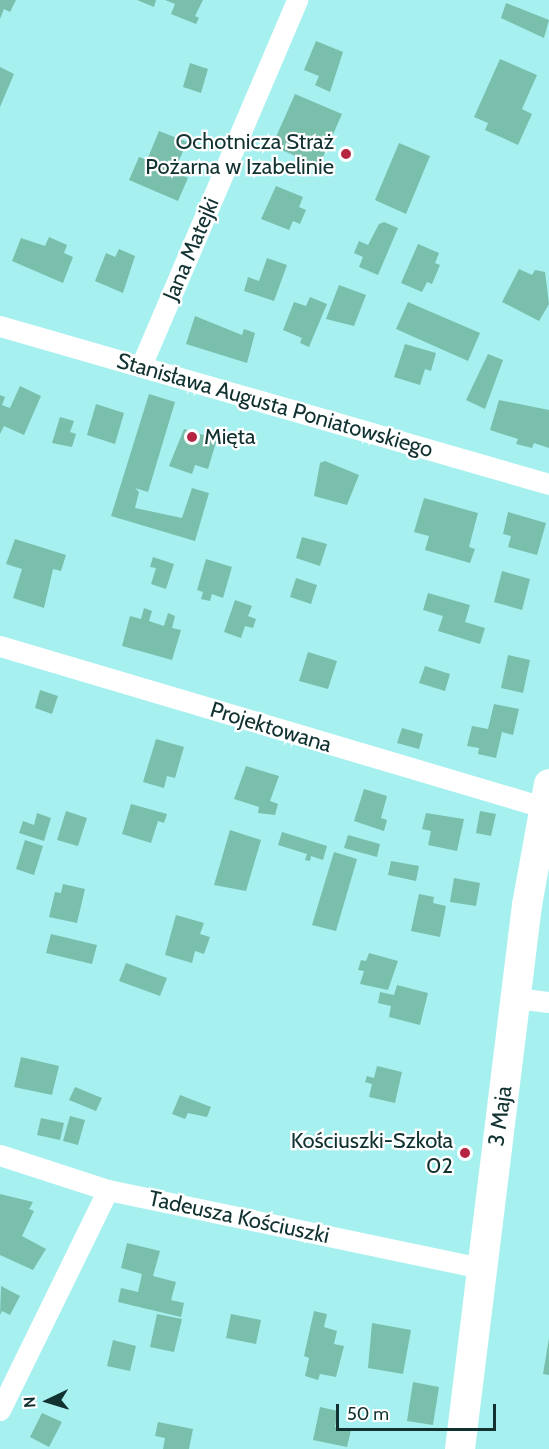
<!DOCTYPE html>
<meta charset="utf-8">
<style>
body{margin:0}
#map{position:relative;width:549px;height:1449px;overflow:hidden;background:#a6f1f0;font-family:Cabin,sans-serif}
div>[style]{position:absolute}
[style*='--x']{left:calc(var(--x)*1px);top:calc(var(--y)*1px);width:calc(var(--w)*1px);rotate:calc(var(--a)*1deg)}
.building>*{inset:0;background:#7abeac}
.street>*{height:21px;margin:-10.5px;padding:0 10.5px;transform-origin:10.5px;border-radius:10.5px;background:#fff}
.secondary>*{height:30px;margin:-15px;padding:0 15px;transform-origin:15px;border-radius:15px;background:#fff}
.dots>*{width:16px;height:16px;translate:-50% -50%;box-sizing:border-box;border:3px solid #fff;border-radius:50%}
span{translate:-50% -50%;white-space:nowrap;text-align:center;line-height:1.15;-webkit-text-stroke:4.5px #fff;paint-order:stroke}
.poi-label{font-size:22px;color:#123232}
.right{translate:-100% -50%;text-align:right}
.left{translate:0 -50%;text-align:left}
.street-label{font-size:22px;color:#123232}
.north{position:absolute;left:18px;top:1371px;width:60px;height:60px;-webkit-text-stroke:4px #fff;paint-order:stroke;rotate:266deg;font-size:16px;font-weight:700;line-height:24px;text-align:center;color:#123232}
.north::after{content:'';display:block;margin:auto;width:21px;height:27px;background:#123232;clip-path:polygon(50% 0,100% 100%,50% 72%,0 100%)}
.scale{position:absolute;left:336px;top:1404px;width:160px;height:27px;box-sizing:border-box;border:3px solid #123232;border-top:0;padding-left:8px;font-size:18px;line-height:21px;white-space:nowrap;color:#123232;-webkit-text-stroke:4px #fff;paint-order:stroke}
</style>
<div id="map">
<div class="building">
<i style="clip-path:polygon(0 0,16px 0,10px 12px,4px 9px,0 19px)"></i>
<i style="clip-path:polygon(137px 0,156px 0,154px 7px)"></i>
<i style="clip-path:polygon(165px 0,203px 0,195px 16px,199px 18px,196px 24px,171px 14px,175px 4px)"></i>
<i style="clip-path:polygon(506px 3px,549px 20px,544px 38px,501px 18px)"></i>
<i style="clip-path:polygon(316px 41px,343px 52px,330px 92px,315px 85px,319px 76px,304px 70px)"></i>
<i style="clip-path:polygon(500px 59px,537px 75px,522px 109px,532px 114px,518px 145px,485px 130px,488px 123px,474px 117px)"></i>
<i style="clip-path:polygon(190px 63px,208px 69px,201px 93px,183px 87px)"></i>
<i style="clip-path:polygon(0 67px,14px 74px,0 107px)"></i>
<i style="clip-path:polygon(295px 94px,342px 114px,319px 166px,272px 146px)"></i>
<i style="clip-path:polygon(159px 131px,187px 142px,174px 172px,188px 178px,178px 201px,129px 180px,139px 157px,147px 160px)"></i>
<i style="clip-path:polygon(399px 143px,430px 156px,406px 214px,375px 200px)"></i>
<i style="clip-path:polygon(276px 186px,303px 197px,299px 207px,306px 210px,300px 224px,293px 221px,289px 230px,261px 219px)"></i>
<i style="clip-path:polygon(384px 222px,398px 228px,378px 275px,359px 267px,363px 257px,354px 253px,359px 241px,368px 245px,379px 224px)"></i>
<i style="clip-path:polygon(49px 237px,67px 245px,64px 253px,73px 257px,63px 283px,12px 261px,21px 238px,45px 246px)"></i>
<i style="clip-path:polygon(418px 244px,439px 253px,435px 263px,440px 265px,432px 284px,427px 282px,422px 292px,401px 283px)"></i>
<i style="clip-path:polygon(119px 249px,135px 256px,123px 293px,95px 281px,106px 253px,115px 257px)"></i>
<i style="clip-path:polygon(267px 258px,287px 265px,274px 301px,244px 291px,248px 277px,259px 281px)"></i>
<i style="clip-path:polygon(519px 269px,532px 275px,535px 270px,545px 272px,549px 304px,539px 321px,502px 302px)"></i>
<i style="clip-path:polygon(339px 285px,366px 295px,354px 326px,326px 319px)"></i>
<i style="clip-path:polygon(310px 297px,327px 304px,309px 347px,300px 343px,302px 338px,283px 330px,294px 302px,306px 306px)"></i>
<i style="clip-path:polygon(408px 302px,480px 333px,468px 361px,396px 329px)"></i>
<i style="clip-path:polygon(195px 316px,242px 335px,244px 329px,255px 333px,247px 363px,186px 344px)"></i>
<i style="clip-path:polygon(405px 344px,436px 353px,431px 371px,425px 369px,420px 385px,394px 377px)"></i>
<i style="clip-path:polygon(488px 354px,503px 360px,485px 409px,466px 400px)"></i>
<i style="clip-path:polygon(20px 386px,41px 396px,24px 435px,4px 426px,0 434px,0 395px,5px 397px,2px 405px,10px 408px)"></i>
<i style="clip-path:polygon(149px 394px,175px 402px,148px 492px,135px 488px,139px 492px,135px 508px,182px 518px,192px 488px,209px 493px,195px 541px,111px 516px)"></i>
<i style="clip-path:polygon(499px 400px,549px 410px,549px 448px,534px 443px,532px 448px,516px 444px,518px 439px,490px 430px)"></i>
<i style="clip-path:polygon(96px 404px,124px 413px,115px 444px,87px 435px)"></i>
<i style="clip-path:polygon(60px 417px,74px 421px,70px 432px,76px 434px,72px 447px,52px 443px)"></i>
<i style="clip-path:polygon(184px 429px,217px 439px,208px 469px,195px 465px,192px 474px,169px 466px)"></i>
<i style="clip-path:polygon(325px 461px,359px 475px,347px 505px,314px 496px,320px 463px)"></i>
<i style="clip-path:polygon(424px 498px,478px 513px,469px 547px,475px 549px,470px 563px,425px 550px,429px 536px,414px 532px)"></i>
<i style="clip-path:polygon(508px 512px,546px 523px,537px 555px,508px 547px,511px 536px,503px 534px)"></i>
<i style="clip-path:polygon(302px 537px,327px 544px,320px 566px,296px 558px)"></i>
<i style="clip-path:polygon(15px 539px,66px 555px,61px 571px,53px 569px,44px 608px,13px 598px,22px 569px,6px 564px)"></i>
<i style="clip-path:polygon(153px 557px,174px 564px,166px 589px,151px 584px,156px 568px,150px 567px)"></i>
<i style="clip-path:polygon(206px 559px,232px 567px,223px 598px,212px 594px,210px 601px,201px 599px,203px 592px,197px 590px)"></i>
<i style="clip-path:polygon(502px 571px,530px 579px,522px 610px,494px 602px)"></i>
<i style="clip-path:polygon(296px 578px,317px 585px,311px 604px,290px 597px)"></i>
<i style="clip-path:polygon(428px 593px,470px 605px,465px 622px,485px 628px,480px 644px,438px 631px,443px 616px,423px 610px)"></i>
<i style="clip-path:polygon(235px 600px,252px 606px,248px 616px,256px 619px,253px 628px,245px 626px,241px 638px,224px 632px)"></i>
<i style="clip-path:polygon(144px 608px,152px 611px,149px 621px,164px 626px,168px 613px,175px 616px,172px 628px,181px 630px,172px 660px,122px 646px,130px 616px,141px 619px)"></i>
<i style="clip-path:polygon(308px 652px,337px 661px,328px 689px,299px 681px)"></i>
<i style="clip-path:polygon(508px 655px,530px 660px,523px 693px,501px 688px)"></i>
<i style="clip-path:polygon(425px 666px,450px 674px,445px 691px,419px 683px)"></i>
<i style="clip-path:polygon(40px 690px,58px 696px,52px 714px,35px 708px)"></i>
<i style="clip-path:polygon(494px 704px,519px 709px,513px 735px,502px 732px,496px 758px,478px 754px,479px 748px,467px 746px,472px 726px,488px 729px)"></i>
<i style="clip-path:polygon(402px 728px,423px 734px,419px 749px,397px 743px)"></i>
<i style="clip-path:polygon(156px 739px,184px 747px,175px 778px,167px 776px,164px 788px,143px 782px)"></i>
<i style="clip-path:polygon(246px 766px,279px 776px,270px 801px,278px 804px,275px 815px,258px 813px,259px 807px,234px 799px)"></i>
<i style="clip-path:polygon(364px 789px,387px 796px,381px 818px,387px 820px,384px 831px,354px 821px)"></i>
<i style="clip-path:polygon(131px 804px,167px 814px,164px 823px,158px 821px,151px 843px,122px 834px)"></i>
<i style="clip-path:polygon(66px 811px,87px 818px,78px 846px,57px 840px)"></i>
<i style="clip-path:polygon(480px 811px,496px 814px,491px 836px,476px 833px)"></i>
<i style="clip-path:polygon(37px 813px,51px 818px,44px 841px,19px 833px,23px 821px,34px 825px)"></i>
<i style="clip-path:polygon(426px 813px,464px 819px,457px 851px,428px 845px,431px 831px,422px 829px)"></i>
<i style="clip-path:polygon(230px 830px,261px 840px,246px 891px,214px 885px)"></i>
<i style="clip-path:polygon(282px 832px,327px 846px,323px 860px,311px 856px,310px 861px,305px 860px,307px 854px,278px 845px)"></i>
<i style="clip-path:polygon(348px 835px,380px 844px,377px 857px,344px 848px)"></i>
<i style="clip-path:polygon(25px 840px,43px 846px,34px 875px,16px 869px)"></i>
<i style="clip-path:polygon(334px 852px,357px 859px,336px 931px,312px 925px)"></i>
<i style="clip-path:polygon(391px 861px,419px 866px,416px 881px,388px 875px)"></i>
<i style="clip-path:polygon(454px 878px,480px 883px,476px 906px,450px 902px)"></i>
<i style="clip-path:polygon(63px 884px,85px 889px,77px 923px,49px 917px,55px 892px,61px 893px)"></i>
<i style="clip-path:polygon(419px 894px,434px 897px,433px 903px,446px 906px,440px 937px,411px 931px)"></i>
<i style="clip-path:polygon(176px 915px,204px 923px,200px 934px,210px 937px,204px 954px,195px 951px,192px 963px,165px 955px)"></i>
<i style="clip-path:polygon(51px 934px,97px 945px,92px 964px,46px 953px)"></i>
<i style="clip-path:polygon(369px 953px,398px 961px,388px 990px,360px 984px,364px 971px,358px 970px,361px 960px,366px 961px)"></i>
<i style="clip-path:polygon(126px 963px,167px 978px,160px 996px,119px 981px)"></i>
<i style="clip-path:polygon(397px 985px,428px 993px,420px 1025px,389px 1017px,391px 1006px,378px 1003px,380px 992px,394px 995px)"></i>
<i style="clip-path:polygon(21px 1057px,59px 1066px,52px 1095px,14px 1087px)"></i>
<i style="clip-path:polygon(377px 1066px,402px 1072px,395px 1103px,369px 1097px,372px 1084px,365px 1082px,367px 1076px,374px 1078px)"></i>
<i style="clip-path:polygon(75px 1087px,102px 1098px,96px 1111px,69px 1100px)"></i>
<i style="clip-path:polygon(180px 1095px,211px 1107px,207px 1117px,188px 1113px,185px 1119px,172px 1114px)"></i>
<i style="clip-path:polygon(70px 1116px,85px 1120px,78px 1145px,63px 1141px)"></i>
<i style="clip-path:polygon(41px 1118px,64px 1123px,60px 1140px,37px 1135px)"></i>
<i style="clip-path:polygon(0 1194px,33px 1202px,29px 1209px,34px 1211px,22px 1236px,46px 1249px,33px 1270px,0 1255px)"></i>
<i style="clip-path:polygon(127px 1243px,160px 1251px,153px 1276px,176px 1282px,171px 1300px,184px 1303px,181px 1317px,118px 1302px,121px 1288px,138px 1292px,142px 1274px,121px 1268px)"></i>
<i style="clip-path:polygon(1px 1286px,20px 1296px,10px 1315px,2px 1311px,0 1315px)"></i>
<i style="clip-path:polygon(314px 1311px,327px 1314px,324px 1327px,337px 1331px,334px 1344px,344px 1346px,336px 1377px,320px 1374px,318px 1380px,305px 1376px,309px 1358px,304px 1356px)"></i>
<i style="clip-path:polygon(157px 1314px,182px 1319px,174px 1352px,150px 1347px)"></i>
<i style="clip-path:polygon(231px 1314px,261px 1320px,256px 1344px,226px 1338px)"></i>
<i style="clip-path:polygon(372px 1323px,411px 1330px,403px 1374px,368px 1368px)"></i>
<i style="clip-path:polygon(549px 1338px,549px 1375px,543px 1374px)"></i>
<i style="clip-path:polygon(113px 1340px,136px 1346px,130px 1371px,107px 1366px)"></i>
<i style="clip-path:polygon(413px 1382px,439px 1387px,433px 1425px,407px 1421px)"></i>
<i style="clip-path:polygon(320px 1407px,338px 1411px,335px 1427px,351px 1430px,347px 1447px,313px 1440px)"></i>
<i style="clip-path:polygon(42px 1413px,62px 1422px,49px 1447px,30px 1437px)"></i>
<i style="clip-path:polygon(158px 1422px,193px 1429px,189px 1449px,163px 1449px,165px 1438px,155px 1436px)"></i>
</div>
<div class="street">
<i style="--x:0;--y:326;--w:571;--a:16.06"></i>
<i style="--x:141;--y:366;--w:398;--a:-66.9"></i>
<i style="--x:0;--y:646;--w:566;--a:16.52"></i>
<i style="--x:516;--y:998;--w:33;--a:7"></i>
<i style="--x:0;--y:1155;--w:114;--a:18"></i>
<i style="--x:108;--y:1190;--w:381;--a:11.8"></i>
<i style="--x:0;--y:1410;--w:245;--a:-63.9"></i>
</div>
<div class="secondary">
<i style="--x:460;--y:1449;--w:548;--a:-82.98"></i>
<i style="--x:527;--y:905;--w:123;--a:-79.7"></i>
</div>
<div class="dots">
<i style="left:346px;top:154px;background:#b62443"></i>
<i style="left:192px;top:437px;background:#b62443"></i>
<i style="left:465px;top:1153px;background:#b62443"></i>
</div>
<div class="poi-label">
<span class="right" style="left:334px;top:154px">Ochotnicza Straż<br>Pożarna w Izabelinie</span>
<span class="left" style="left:204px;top:437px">Mięta</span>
<span class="right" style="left:453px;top:1153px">Kościuszki-Szkoła<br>02</span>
</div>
<div class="street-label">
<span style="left:191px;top:249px;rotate:-67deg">Jana Matejki</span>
<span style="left:275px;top:405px;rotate:16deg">Stanisława Augusta Poniatowskiego</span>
<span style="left:271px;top:727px;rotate:17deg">Projektowana</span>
<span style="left:500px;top:1116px;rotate:-82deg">3 Maja</span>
<span style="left:239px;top:1217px;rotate:12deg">Tadeusza Kościuszki</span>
</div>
<div class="north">N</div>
<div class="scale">50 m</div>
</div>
